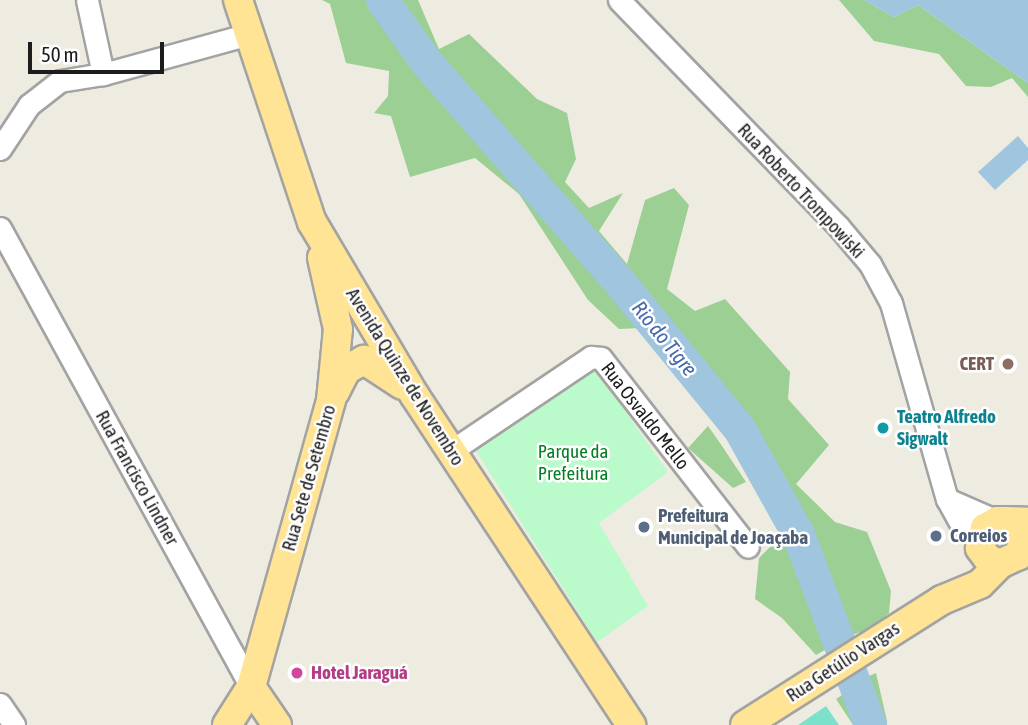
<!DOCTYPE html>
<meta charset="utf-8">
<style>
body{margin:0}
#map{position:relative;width:1028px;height:725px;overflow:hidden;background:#eeece1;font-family:"Asap Condensed",sans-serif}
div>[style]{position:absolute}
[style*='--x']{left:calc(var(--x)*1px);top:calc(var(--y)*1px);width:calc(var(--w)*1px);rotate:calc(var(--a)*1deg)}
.forest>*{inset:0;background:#9ccf94}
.park>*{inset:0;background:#bbfbcb}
.pitch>*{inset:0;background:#7be1cb}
.water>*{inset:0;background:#a0c5de}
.river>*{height:33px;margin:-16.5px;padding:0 16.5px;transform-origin:16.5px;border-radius:16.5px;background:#a0c5de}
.roads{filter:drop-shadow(2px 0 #a3a3a3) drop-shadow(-2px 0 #a3a3a3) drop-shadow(0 2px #a3a3a3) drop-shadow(0 -2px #a3a3a3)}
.minor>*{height:21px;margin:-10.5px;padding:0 10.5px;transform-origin:10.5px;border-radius:10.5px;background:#fff}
.major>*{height:28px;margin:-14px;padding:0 14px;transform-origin:14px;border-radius:14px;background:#ffe496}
.dots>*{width:19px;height:19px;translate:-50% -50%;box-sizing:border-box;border:4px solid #fff;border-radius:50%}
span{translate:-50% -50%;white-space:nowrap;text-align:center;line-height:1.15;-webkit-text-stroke:5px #fff;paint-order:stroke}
.street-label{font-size:19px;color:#1c1c1c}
.education-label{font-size:19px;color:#785e54;font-weight:700}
.right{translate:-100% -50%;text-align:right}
.culture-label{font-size:19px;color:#0d838f;font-weight:700}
.left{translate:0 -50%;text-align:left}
.park-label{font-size:19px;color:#077e25}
.service-label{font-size:19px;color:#4e5e75;font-weight:700}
.hotel-label{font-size:19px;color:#b23c85;font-weight:700}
.water-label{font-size:21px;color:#4568af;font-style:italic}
.scale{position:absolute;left:28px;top:42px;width:136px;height:32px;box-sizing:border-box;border:4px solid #1c1c1c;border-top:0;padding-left:9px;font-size:21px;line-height:24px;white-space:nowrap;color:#1c1c1c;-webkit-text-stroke:5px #fff;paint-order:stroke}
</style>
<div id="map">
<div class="forest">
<i style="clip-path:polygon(322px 0,367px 0,426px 78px,641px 328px,619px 329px,588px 300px,519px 194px,475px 158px,410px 177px,391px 116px,374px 113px,388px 96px,389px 71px,346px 63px,330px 4px)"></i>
<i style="clip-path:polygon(385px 0,418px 0,439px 49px,469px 34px,537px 99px,567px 113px,576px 159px,565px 182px,589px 208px,623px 193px,599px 231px,627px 264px,645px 200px,674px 188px,689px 205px,667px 289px,695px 311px,725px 299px,790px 372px,788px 399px,829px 445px,796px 484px,835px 522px,867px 532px,891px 591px,889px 613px,871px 628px,844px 638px,783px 489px,738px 419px,633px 291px,451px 86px)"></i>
<i style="clip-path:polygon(839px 0,864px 0,894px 17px,918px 5px,1028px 83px,1028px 97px,1012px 78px,991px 87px,966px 86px,939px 54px,874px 41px)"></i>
<i style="clip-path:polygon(708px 426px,720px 443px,746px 482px,733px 488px,688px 448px)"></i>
<i style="clip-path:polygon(784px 533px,830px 647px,816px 655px,782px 618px,755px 599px,759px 558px)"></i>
<i style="clip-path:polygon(876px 673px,887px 721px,887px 725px,878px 725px,859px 680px)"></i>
<i style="clip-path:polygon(851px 689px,857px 705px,864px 725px,853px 725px,836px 699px)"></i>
</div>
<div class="park">
<i style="clip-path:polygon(596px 370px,668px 472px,599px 523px,648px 606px,597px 642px,476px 451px)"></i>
</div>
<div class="pitch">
<i style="clip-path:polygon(826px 706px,839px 725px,798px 725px)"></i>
</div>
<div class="water">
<i style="clip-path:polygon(864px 0,1028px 0,1028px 83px,918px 5px,894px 17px)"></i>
<i style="clip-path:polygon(1018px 136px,1028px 148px,1028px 160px,995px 190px,978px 172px)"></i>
</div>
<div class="river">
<i style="--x:382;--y:0;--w:77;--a:54.5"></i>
<i style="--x:427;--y:63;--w:294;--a:48.7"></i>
<i style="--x:621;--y:284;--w:188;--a:50.8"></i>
<i style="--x:740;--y:430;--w:119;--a:60.9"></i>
<i style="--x:798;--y:534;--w:204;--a:69.3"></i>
</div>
<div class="roads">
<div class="minor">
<i style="--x:87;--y:0;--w:76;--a:77.8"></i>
<i style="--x:619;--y:0;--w:315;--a:45.9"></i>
<i style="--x:838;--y:226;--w:50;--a:49.9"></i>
<i style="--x:870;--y:264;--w:44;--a:61.7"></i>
<i style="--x:891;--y:303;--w:204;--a:74.1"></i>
<i style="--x:947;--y:499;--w:29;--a:61"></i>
<i style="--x:961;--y:524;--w:25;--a:42"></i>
<i style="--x:0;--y:149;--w:53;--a:-56.6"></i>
<i style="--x:29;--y:105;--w:39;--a:-38"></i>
<i style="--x:60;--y:81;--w:44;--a:-9.2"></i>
<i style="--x:103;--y:74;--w:151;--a:-15.3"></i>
<i style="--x:0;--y:228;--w:523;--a:61.33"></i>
<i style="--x:451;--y:451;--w:169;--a:-33.9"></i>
<i style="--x:591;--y:357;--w:10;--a:6"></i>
<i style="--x:601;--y:358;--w:239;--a:52.1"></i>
<i style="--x:947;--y:499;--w:55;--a:23.7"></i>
<i style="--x:0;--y:704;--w:25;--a:56"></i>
</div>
<div class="major">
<i style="--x:238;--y:0;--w:234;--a:71.6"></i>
<i style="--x:312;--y:222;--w:202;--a:59.4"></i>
<i style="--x:415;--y:396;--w:394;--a:56.7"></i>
<i style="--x:335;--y:392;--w:25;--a:-63"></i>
<i style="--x:346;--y:370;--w:21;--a:-29"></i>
<i style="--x:364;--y:360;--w:45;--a:33.3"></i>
<i style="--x:1005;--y:521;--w:14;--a:30"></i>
<i style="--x:1017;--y:528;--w:14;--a:65"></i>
<i style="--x:1023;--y:541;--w:15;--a:106"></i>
<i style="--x:1019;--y:555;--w:21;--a:155"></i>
<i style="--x:1000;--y:564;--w:13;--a:-157"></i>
<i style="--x:988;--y:559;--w:14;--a:-126"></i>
<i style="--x:980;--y:548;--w:21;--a:-76"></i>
<i style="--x:985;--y:528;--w:14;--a:-30"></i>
<i style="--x:997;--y:521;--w:8;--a:0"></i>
<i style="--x:1005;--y:521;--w:23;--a:2"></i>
<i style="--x:251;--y:687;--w:46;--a:55.6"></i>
<i style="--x:227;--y:725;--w:45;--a:-57.7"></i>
<i style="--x:251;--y:687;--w:298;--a:-74.4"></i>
<i style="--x:331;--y:400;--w:71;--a:-84.4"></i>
<i style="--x:338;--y:329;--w:73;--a:-102.7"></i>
<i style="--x:745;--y:725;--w:233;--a:-32.4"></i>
<i style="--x:942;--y:600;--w:41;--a:-22.8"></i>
<i style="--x:980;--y:584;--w:28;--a:-45"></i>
</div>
</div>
<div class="dots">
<i style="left:1008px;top:364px;background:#8d6e63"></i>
<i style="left:883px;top:428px;background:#0f9aa8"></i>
<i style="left:644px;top:527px;background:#5c6f8a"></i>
<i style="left:936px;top:536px;background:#5c6f8a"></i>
<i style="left:297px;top:673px;background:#d1479c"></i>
</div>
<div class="street-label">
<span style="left:801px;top:191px;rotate:47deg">Rua Roberto Trompowiski</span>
<span style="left:405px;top:377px;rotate:58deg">Avenida Quinze de Novembro</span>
<span style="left:645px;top:416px;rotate:52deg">Rua Osvaldo Mello</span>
<span style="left:137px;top:478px;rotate:61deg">Rua Francisco Lindner</span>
<span style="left:309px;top:478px;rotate:-74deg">Rua Sete de Setembro</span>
<span style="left:843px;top:662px;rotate:-33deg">Rua Getúlio Vargas</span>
</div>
<div class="education-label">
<span class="right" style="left:994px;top:364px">CERT</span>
</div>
<div class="culture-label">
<span class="left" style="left:897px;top:428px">Teatro Alfredo<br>Sigwalt</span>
</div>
<div class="park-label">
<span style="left:573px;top:463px">Parque da<br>Prefeitura</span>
</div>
<div class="service-label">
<span class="left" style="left:658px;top:527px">Prefeitura<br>Municipal de Joaçaba</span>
<span class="left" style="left:950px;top:536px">Correios</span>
</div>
<div class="hotel-label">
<span class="left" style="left:311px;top:673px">Hotel Jaraguá</span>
</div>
<div class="water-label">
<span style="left:665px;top:338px;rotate:51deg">Rio do Tigre</span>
</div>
<div class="scale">50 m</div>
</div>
